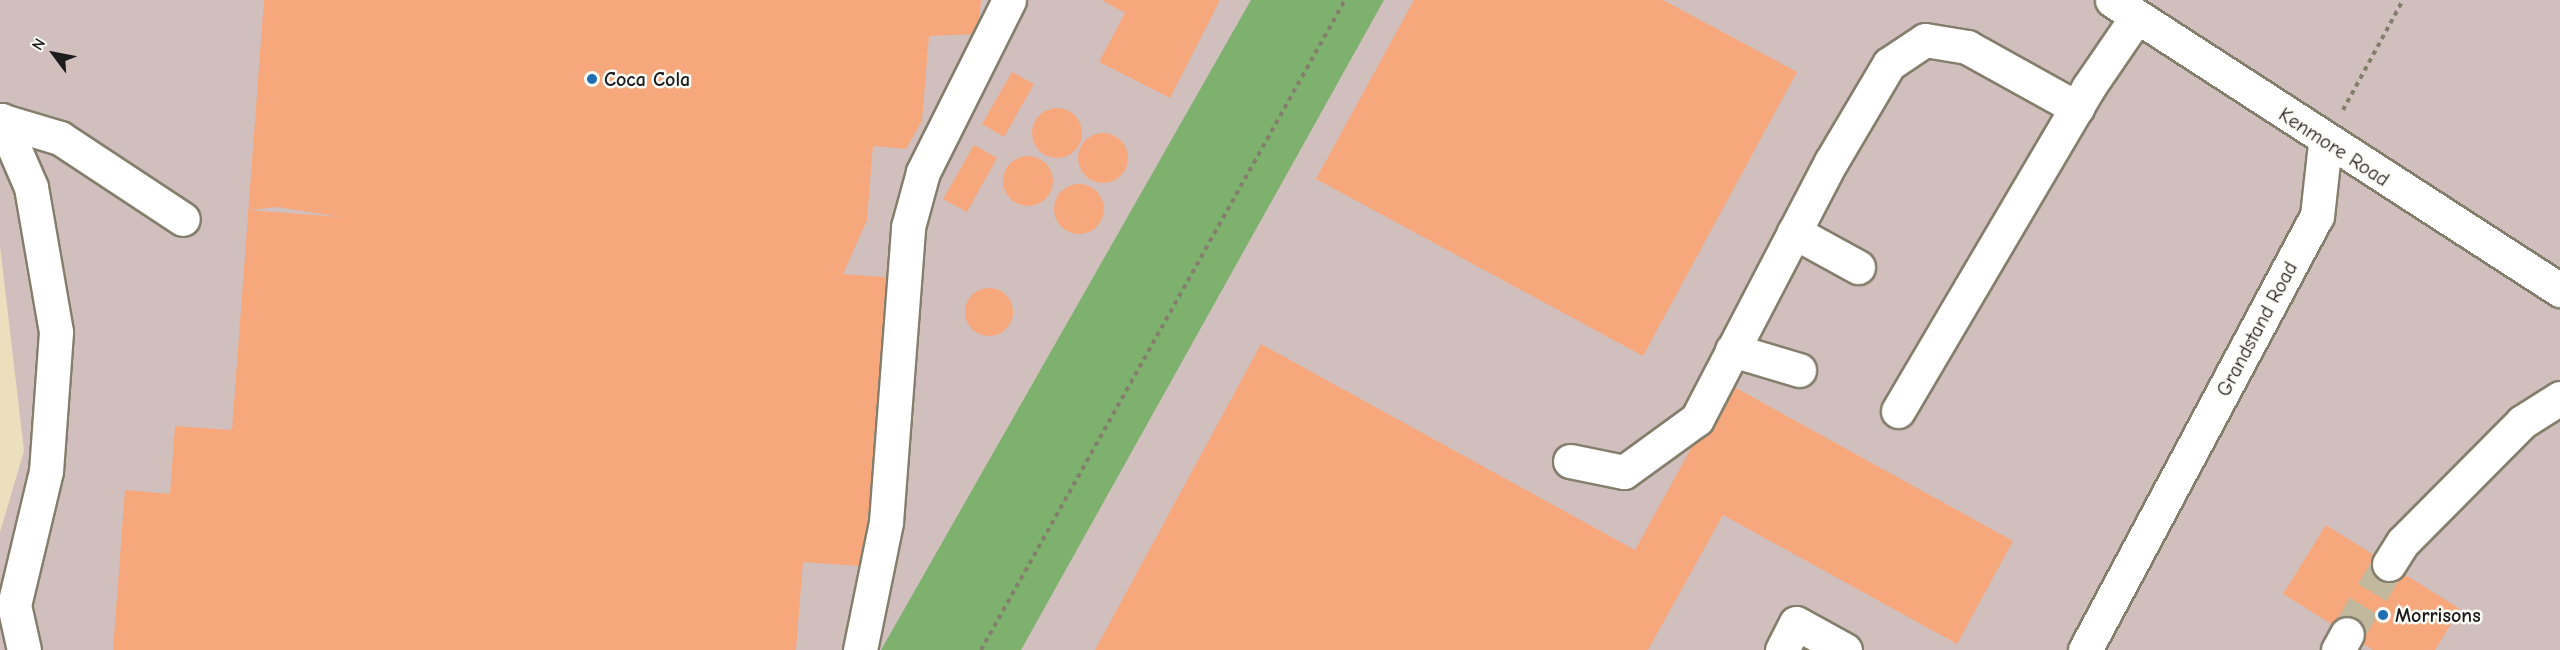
<!DOCTYPE html>
<style>
body{margin:0}
#map{position:relative;width:2560px;height:650px;overflow:hidden;background:#ecdfbd;font-family:"Comic Neue",sans-serif}
div>[style]{position:absolute}
[style*='--x']{left:calc(var(--x)*1px);top:calc(var(--y)*1px);width:calc(var(--w)*1px);rotate:calc(var(--a)*1deg)}
.industrial>*{inset:0;background:#d1bfbe}
.forest>*{inset:0;background:#7db16d}
.building>*{inset:0;background:#f6a87c}
.round{border-radius:50%}
.minor-tunnel>*{height:33px;margin-top:-16.5px;transform-origin:0;background:repeating-linear-gradient(90deg,#c2b89d 0 33px,transparent 0 49px)}
.path>*{height:4px;margin-top:-2px;transform-origin:0;background:repeating-linear-gradient(90deg,#847e6c 0 4.5px,transparent 0 9px)}
.roads{filter:drop-shadow(2px 0 #847e6c) drop-shadow(-2px 0 #847e6c) drop-shadow(0 2px #847e6c) drop-shadow(0 -2px #847e6c)}
.minor>*{height:33px;margin:-16.5px;padding:0 16.5px;transform-origin:16.5px;border-radius:16.5px;background:#fff}
.dots>*{width:16px;height:16px;translate:-50% -50%;box-sizing:border-box;border:3px solid #fdfcf7;border-radius:50%}
span{translate:-50% -50%;white-space:nowrap;text-align:center;line-height:1.15;-webkit-text-stroke:5px #fdfcf7;paint-order:stroke}
.poi-label{font-size:20px;color:#1c1c1c;font-weight:700}
.left{translate:0 -50%;text-align:left}
.street-label{font-size:20px;color:#1c1c1c}
.north{position:absolute;left:24px;top:24px;width:60px;height:60px;-webkit-text-stroke:4px #fdfcf7;paint-order:stroke;rotate:302deg;font-size:16px;font-weight:700;line-height:24px;text-align:center;color:#1c1c1c}
.north::after{content:'';display:block;margin:auto;width:21px;height:27px;background:#1c1c1c;clip-path:polygon(50% 0,100% 100%,50% 72%,0 100%)}
</style>
<div id="map">
<div class="industrial">
<i style="clip-path:polygon(0 0,2560px 0,2560px 650px,0 650px,0 532px,24px 451px,0 246px)"></i>
</div>
<div class="forest">
<i style="clip-path:polygon(1251px 0,1384px 0,1021px 650px,881px 650px)"></i>
</div>
<div class="building">
<i style="clip-path:polygon(evenodd,264px 0,981px 0,978px 34px,929px 36px,922px 121px,906px 149px,873px 146px,867px 220px,843px 274px,895px 278px,873px 567px,803px 562px,796px 650px,113px 650px,125px 490px,170px 494px,175px 426px,232px 430px,264px 0,277px 207px,341px 217px,249px 210px,277px 207px)"></i>
<i style="clip-path:polygon(1102px 0,1220px 0,1170px 98px,1099px 62px,1125px 13px)"></i>
<i style="clip-path:polygon(1414px 0,1663px 0,1797px 72px,1643px 356px,1316px 179px)"></i>
<i style="clip-path:polygon(1012px 72px,1034px 84px,1004px 137px,982px 124px)"></i>
<i class="round" style="left:1032px;top:108px;width:50px;height:50px"></i>
<i class="round" style="left:1078px;top:133px;width:50px;height:50px"></i>
<i style="clip-path:polygon(974px 145px,997px 158px,967px 212px,943px 199px)"></i>
<i class="round" style="left:1003px;top:156px;width:50px;height:50px"></i>
<i class="round" style="left:1054px;top:184px;width:50px;height:50px"></i>
<i class="round" style="left:965px;top:288px;width:48px;height:48px"></i>
<i style="clip-path:polygon(1261px 344px,1635px 550px,1727px 383px,2013px 541px,1957px 644px,1723px 515px,1648px 650px,1095px 650px)"></i>
<i style="clip-path:polygon(2326px 525px,2460px 609px,2435px 650px,2373px 650px,2283px 594px)"></i>
</div>
<div class="minor-tunnel">
<i style="--x:2347;--y:634;--w:82;--a:-59"></i>
</div>
<div class="path">
<i style="--x:2343;--y:110;--w:125;--a:-61.4"></i>
<i style="--x:981;--y:650;--w:745;--a:-60.75"></i>
</div>
<div class="roads">
<div class="minor">
<i style="--x:2112;--y:0;--w:534;--a:32.92"></i>
<i style="--x:0;--y:120;--w:63;--a:16.7"></i>
<i style="--x:60;--y:138;--w:147;--a:33.4"></i>
<i style="--x:2;--y:120;--w:73;--a:66.6"></i>
<i style="--x:31;--y:187;--w:147;--a:80.2"></i>
<i style="--x:56;--y:332;--w:139;--a:94.1"></i>
<i style="--x:46;--y:471;--w:138;--a:103.4"></i>
<i style="--x:14;--y:605;--w:46;--a:77.5"></i>
<i style="--x:1794;--y:232;--w:73;--a:28.7"></i>
<i style="--x:1732;--y:350;--w:70;--a:16.6"></i>
<i style="--x:1898;--y:411;--w:375;--a:-59.5"></i>
<i style="--x:2088;--y:88;--w:85;--a:-55.6"></i>
<i style="--x:1570;--y:461;--w:55;--a:11.5"></i>
<i style="--x:1624;--y:472;--w:90;--a:-36"></i>
<i style="--x:1697;--y:419;--w:290;--a:-62.5"></i>
<i style="--x:1831;--y:162;--w:114;--a:-59.4"></i>
<i style="--x:1889;--y:64;--w:43;--a:-33.7"></i>
<i style="--x:1925;--y:40;--w:43;--a:9.5"></i>
<i style="--x:1967;--y:47;--w:126;--a:29"></i>
<i style="--x:2389;--y:564;--w:26;--a:-58"></i>
<i style="--x:2403;--y:542;--w:169;--a:-45.2"></i>
<i style="--x:2522;--y:422;--w:45;--a:-32.3"></i>
<i style="--x:860;--y:650;--w:131;--a:-78.5"></i>
<i style="--x:886;--y:522;--w:296;--a:-85.7"></i>
<i style="--x:908;--y:227;--w:57;--a:-74.7"></i>
<i style="--x:923;--y:172;--w:192;--a:-63.4"></i>
<i style="--x:1782;--y:650;--w:30;--a:-63"></i>
<i style="--x:1796;--y:623;--w:56;--a:28.9"></i>
<i style="--x:2085;--y:650;--w:492;--a:-61.9"></i>
<i style="--x:2317;--y:216;--w:73;--a:-83.7"></i>
<i style="--x:2338;--y:650;--w:18;--a:-61"></i>
</div>
</div>
<div class="dots">
<i style="left:592px;top:79px;background:#1f6fb2"></i>
<i style="left:2383px;top:615px;background:#1f6fb2"></i>
</div>
<div class="poi-label">
<span class="left" style="left:604px;top:79px">Coca Cola</span>
<span class="left" style="left:2395px;top:615px">Morrisons</span>
</div>
<div class="street-label">
<span style="left:2334px;top:147px;rotate:33deg">Kenmore Road</span>
<span style="left:2257px;top:329px;rotate:-62deg">Grandstand Road</span>
</div>
<div class="north">N</div>
</div>
